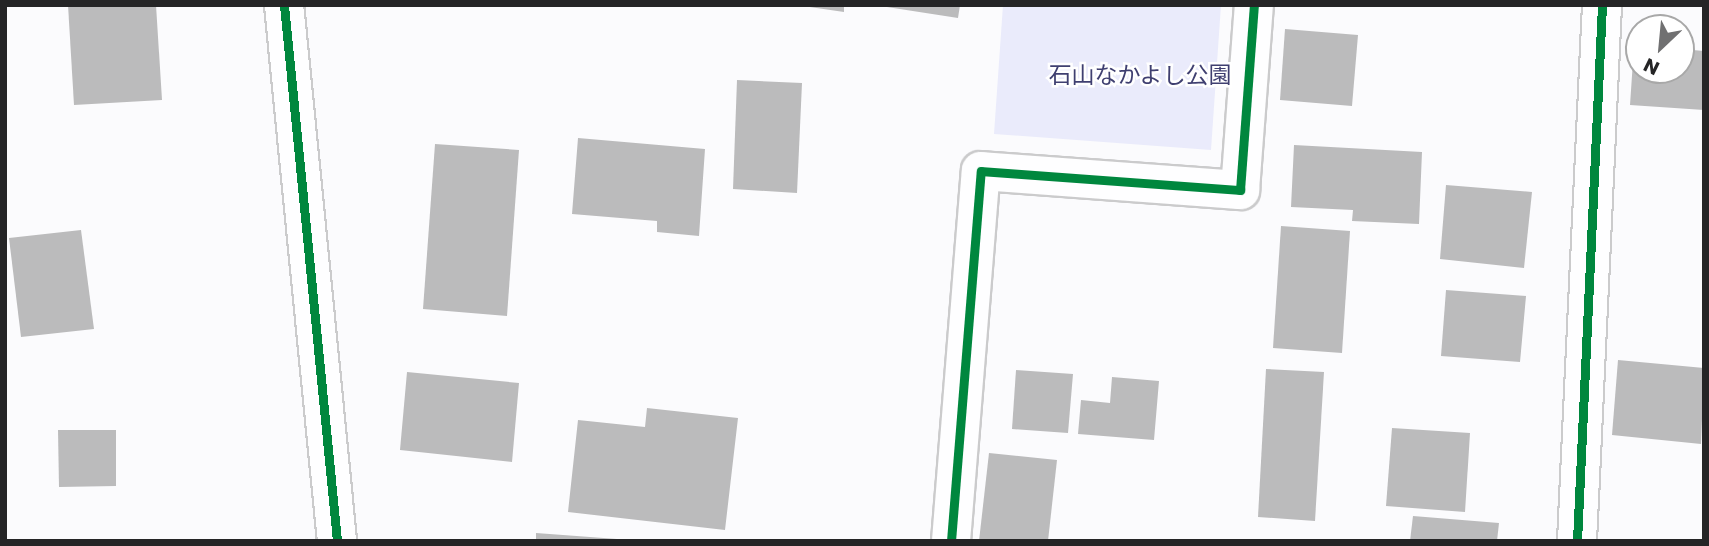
<!DOCTYPE html>
<meta charset="utf-8">
<style>
body{margin:0}
#map{position:relative;width:1709px;height:546px;overflow:hidden;background:#fbfbfd;font-family:Poppins,"Noto Sans JP",sans-serif}
div>[style]{position:absolute}
[style*='--x']{left:calc(var(--x)*1px);top:calc(var(--y)*1px);width:calc(var(--w)*1px);rotate:calc(var(--a)*1deg)}
.green>*{inset:0;background:#eaebfb}
.building>*{inset:0;background:#bbbbbc}
.roads{filter:drop-shadow(2px 0 #cbcbcc) drop-shadow(-2px 0 #cbcbcc) drop-shadow(0 2px #cbcbcc) drop-shadow(0 -2px #cbcbcc)}
.street>*{height:38px;margin:-19px;padding:0 19px;transform-origin:19px;border-radius:19px;background:#fefeff}
.cycleway>*{height:9px;margin:-4.5px;padding:0 4.5px;transform-origin:4.5px;border-radius:4.5px;background:#00873e}
span{translate:-50% -50%;white-space:nowrap;text-align:center;line-height:1.15;-webkit-text-stroke:5px #fff;paint-order:stroke}
.park-label{font-size:23px;color:#3f3f70}
.frame{position:absolute;inset:0;border:7px solid #252526;pointer-events:none}
.north{position:absolute;left:1625px;top:14px;width:70px;height:70px;box-sizing:border-box;background:#fff;border:2px solid #a8a8a8;border-radius:50%;rotate:206deg;font-size:19px;font-weight:700;line-height:28px;text-align:center;color:#252526}
.north::after{content:'';display:block;margin:auto;width:24px;height:32px;background:#707071;clip-path:polygon(50% 0,100% 100%,50% 72%,0 100%)}
</style>
<div id="map">
<div class="green">
<i style="clip-path:polygon(1003px 5px,1221px 5px,1211px 150px,994px 134px)"></i>
</div>
<div class="building">
<i style="clip-path:polygon(68px 5px,156px 5px,162px 100px,74px 105px)"></i>
<i style="clip-path:polygon(796px 5px,844px 5px,844px 12px)"></i>
<i style="clip-path:polygon(874px 5px,960px 5px,958px 18px)"></i>
<i style="clip-path:polygon(1285px 29px,1358px 35px,1352px 106px,1280px 100px)"></i>
<i style="clip-path:polygon(1634px 46px,1639px 46px,1639px 70px,1681px 70px,1681px 49px,1704px 51px,1704px 110px,1630px 105px)"></i>
<i style="clip-path:polygon(737px 80px,802px 83px,797px 193px,733px 189px)"></i>
<i style="clip-path:polygon(578px 138px,705px 149px,699px 236px,657px 232px,657px 221px,572px 214px)"></i>
<i style="clip-path:polygon(435px 144px,519px 150px,507px 316px,423px 309px)"></i>
<i style="clip-path:polygon(1294px 145px,1422px 152px,1419px 224px,1352px 221px,1353px 210px,1291px 207px)"></i>
<i style="clip-path:polygon(1446px 185px,1532px 192px,1524px 268px,1440px 259px)"></i>
<i style="clip-path:polygon(1281px 226px,1350px 231px,1342px 353px,1273px 348px)"></i>
<i style="clip-path:polygon(81px 230px,94px 329px,21px 337px,9px 238px)"></i>
<i style="clip-path:polygon(1446px 290px,1526px 296px,1520px 362px,1441px 356px)"></i>
<i style="clip-path:polygon(1618px 360px,1704px 368px,1701px 444px,1612px 435px)"></i>
<i style="clip-path:polygon(1266px 369px,1324px 372px,1315px 521px,1258px 517px)"></i>
<i style="clip-path:polygon(1016px 370px,1073px 374px,1068px 433px,1012px 429px)"></i>
<i style="clip-path:polygon(407px 372px,519px 383px,512px 462px,400px 450px)"></i>
<i style="clip-path:polygon(1112px 377px,1159px 381px,1154px 440px,1078px 434px,1081px 400px,1110px 403px)"></i>
<i style="clip-path:polygon(647px 408px,738px 418px,725px 530px,568px 512px,578px 420px,645px 427px)"></i>
<i style="clip-path:polygon(1392px 428px,1470px 433px,1465px 512px,1386px 506px)"></i>
<i style="clip-path:polygon(58px 430px,116px 430px,116px 486px,59px 487px)"></i>
<i style="clip-path:polygon(989px 453px,1057px 460px,1048px 541px,979px 541px)"></i>
<i style="clip-path:polygon(1413px 516px,1499px 523px,1497px 541px,1410px 541px)"></i>
<i style="clip-path:polygon(536px 533px,617px 539px,617px 541px,536px 541px)"></i>
</div>
<div class="roads">
<div class="street">
<i style="--x:284;--y:5;--w:539;--a:84.35"></i>
<i style="--x:951;--y:541;--w:371;--a:-85.4"></i>
<i style="--x:981;--y:171;--w:260;--a:4.2"></i>
<i style="--x:1240;--y:190;--w:186;--a:-85.7"></i>
<i style="--x:1577;--y:541;--w:537;--a:-87.33"></i>
</div>
</div>
<div class="cycleway">
<i style="--x:284;--y:5;--w:539;--a:84.35"></i>
<i style="--x:951;--y:541;--w:371;--a:-85.4"></i>
<i style="--x:981;--y:171;--w:260;--a:4.2"></i>
<i style="--x:1240;--y:190;--w:186;--a:-85.7"></i>
<i style="--x:1577;--y:541;--w:537;--a:-87.33"></i>
</div>
<div class="park-label">
<span style="left:1140px;top:75px">石山なかよし公園</span>
</div>
<div class="frame"></div>
<div class="north">N</div>
</div>
